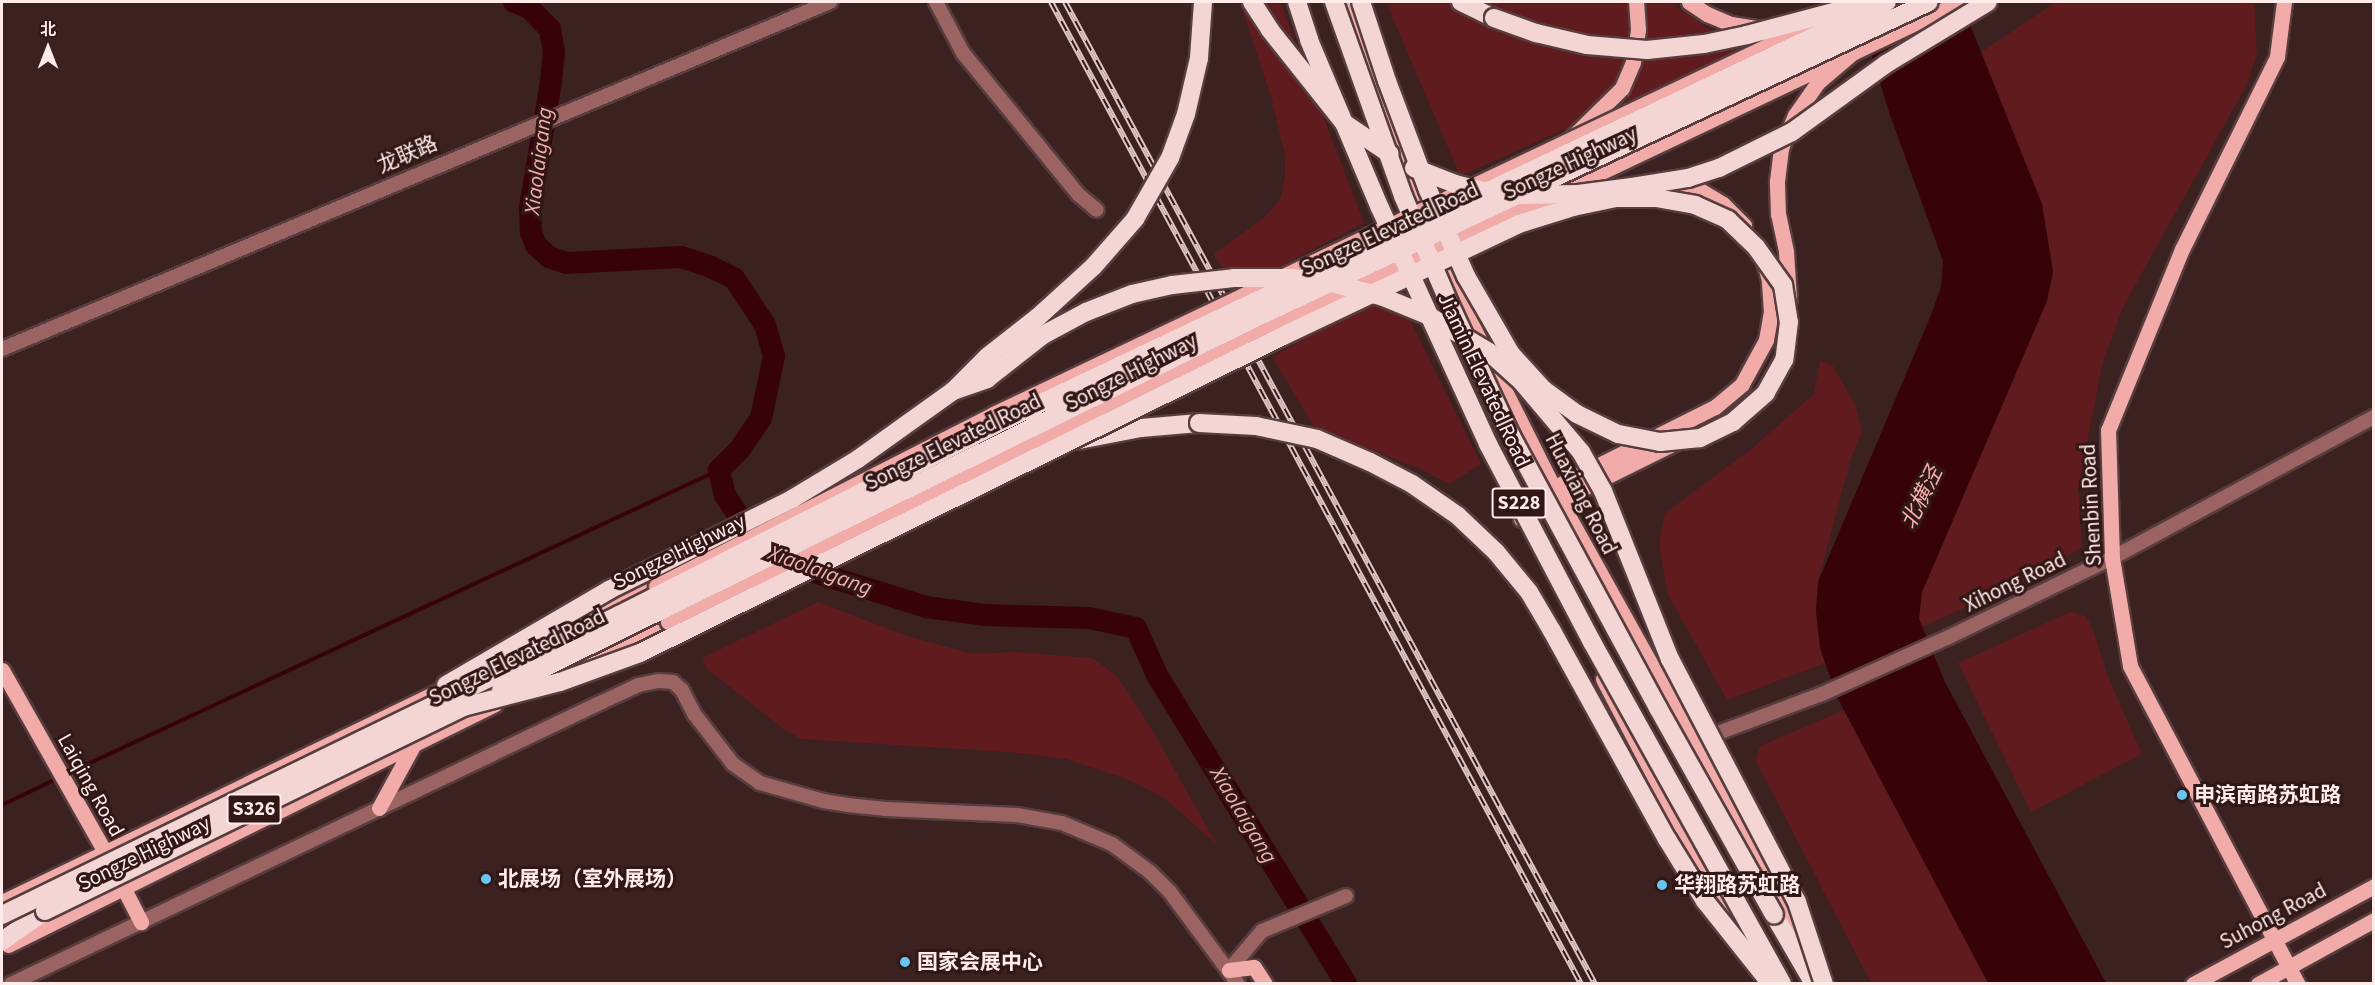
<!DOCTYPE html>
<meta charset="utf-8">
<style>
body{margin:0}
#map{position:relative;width:2375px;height:985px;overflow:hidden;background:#3c2121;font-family:"Source Sans 3","Noto Sans SC",sans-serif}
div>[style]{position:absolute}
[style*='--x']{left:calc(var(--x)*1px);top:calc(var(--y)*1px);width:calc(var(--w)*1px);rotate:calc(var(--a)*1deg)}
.green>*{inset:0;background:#5f1b1e}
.water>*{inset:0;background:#380308}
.stream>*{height:4px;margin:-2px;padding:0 2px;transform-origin:2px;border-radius:2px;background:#380308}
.river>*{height:22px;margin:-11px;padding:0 11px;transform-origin:11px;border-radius:11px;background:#380308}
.roads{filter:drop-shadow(2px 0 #573d3d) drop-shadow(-2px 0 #573d3d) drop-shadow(0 2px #573d3d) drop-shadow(0 -2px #573d3d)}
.minor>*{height:14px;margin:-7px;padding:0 7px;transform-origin:7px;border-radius:7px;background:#9b6362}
.major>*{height:15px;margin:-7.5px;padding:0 7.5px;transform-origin:7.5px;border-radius:7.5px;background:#f1aba9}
.highway>*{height:18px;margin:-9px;padding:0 9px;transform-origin:9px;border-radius:9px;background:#f3d6d4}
.rail>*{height:6px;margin-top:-3px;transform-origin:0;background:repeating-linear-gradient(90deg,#311817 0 11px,#dac6c5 0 22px);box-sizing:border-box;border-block:2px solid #dac6c5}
.bridges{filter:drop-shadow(2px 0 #573d3d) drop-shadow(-2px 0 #573d3d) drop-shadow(0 2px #573d3d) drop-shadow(0 -2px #573d3d)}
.major-bridge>*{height:15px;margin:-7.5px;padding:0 7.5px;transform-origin:7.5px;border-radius:7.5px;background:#f1aba9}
.highway-bridge>*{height:18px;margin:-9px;padding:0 9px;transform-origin:9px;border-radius:9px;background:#f3d6d4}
.dots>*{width:16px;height:16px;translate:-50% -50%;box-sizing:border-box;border:3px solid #311817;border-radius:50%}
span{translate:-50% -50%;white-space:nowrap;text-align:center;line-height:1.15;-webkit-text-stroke:6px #311817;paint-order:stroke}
.shield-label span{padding:2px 4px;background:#311817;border:2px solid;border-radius:4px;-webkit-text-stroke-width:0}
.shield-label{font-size:20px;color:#feebea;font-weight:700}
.street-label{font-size:21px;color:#feebea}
.poi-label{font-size:21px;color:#feebea;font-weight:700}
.left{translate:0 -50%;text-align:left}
.water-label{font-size:22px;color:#f2afac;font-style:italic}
.frame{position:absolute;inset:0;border:3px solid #feebea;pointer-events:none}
.north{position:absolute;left:18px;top:18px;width:60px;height:60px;-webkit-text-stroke:4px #311817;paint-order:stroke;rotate:0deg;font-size:16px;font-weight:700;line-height:24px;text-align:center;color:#feebea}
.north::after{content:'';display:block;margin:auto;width:21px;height:27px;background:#feebea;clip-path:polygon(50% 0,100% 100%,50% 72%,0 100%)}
</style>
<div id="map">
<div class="green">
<i style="clip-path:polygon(1240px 2px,1280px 2px,1364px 223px,1235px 290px,1214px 254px,1265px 217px,1281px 197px,1285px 176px,1285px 155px,1272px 100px)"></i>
<i style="clip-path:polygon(1386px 2px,1670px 2px,1741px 51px,1460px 176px)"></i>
<i style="clip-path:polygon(2056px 2px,2254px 2px,2257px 53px,2246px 86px,2123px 307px,2102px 365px,2078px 490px,2082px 547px,2045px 571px,1922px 627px,1919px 619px,1922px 592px,2047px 301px,2053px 272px,2042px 204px,1981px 52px)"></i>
<i style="clip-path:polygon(1395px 289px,1481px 464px,1449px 484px,1421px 469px,1315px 428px,1272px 357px)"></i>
<i style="clip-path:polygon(1820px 360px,1833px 366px,1856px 406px,1862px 432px,1851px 458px,1818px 582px,1816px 611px,1820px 648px,1825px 663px,1727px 700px,1667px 593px,1659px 543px,1665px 513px,1750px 450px,1814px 394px)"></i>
<i style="clip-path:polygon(818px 602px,907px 636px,973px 654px,1012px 652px,1093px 658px,1117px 676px,1153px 731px,1217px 845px,1163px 797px,1124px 778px,1066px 759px,1020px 753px,801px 739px,785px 730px,707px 669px,702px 658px)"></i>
<i style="clip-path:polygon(2070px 612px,2085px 616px,2092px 627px,2109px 679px,2142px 754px,2031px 812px,1958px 663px)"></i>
<i style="clip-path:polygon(1844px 710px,1988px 983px,1871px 983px,1756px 761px,1760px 746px)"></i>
</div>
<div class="water">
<i style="clip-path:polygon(1855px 2px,1961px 2px,2042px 204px,2053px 272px,2047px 301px,1922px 592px,1919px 619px,1945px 682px,2106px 983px,1988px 983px,1837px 697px,1820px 648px,1816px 611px,1818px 582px,1931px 315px,1941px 287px,1943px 261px,1890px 115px)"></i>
</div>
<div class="stream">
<i style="--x:64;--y:775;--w:723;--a:-24.97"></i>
<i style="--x:2;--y:805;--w:62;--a:-25.7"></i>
</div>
<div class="river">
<i style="--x:514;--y:2;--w:15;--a:20"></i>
<i style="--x:528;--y:7;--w:31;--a:45"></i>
<i style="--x:550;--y:29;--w:23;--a:80"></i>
<i style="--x:554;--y:52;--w:30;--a:96"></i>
<i style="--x:551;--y:82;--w:128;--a:99.5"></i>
<i style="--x:530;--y:208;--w:24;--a:88"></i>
<i style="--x:531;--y:232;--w:14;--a:69"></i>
<i style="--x:536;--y:245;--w:18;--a:43"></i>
<i style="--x:549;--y:257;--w:18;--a:19"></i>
<i style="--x:566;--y:263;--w:115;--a:-3"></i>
<i style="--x:681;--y:257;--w:32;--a:18"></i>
<i style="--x:711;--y:267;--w:25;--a:26"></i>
<i style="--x:734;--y:278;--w:56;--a:56.6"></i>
<i style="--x:765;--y:325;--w:32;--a:74"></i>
<i style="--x:774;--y:356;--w:63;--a:101.8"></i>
<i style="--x:761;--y:418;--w:37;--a:124"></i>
<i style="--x:740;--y:449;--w:30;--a:135"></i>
<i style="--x:719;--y:470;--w:26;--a:77"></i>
<i style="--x:725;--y:495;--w:55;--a:56.9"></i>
<i style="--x:792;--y:565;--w:140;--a:17.4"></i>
<i style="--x:926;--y:607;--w:61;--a:7.6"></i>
<i style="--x:986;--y:615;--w:103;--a:1.7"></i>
<i style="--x:1089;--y:618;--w:48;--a:12"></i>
<i style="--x:1136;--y:628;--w:51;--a:65.9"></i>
<i style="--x:1157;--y:675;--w:362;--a:58.5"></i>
</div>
<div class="roads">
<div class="minor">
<i style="--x:936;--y:2;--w:58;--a:62.1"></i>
<i style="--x:963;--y:53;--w:183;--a:50.8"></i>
<i style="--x:1079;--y:195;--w:23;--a:40"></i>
<i style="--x:2;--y:349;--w:898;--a:-22.74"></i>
<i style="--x:1702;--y:739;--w:128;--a:-20.6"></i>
<i style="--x:1822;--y:694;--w:139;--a:-24.2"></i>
<i style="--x:1949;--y:637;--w:181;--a:-25.9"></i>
<i style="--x:2112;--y:558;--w:298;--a:-28.3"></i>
<i style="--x:1229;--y:970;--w:51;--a:-49.8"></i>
<i style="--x:1262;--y:931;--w:91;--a:-22.6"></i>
<i style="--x:11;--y:984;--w:655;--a:-25.51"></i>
<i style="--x:602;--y:702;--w:40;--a:-25"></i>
<i style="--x:638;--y:685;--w:21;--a:-11"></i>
<i style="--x:659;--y:681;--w:14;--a:4"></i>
<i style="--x:673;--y:682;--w:12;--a:42"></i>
<i style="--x:682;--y:690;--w:28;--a:63"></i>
<i style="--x:695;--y:715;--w:62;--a:52.2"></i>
<i style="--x:733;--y:764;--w:33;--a:35"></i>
<i style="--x:760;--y:783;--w:66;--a:15.9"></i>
<i style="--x:823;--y:801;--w:25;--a:9"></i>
<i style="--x:848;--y:805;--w:37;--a:6"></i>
<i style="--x:885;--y:809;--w:132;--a:2.6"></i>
<i style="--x:1017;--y:815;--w:46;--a:10.1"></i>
<i style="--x:1062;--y:823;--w:54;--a:22.8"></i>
<i style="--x:1112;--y:844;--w:47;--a:36.4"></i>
<i style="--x:1150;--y:872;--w:28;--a:45"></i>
<i style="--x:1170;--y:892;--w:114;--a:53.5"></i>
</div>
<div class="major">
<i style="--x:1345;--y:2;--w:232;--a:68.7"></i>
<i style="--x:1689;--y:2;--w:22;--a:34"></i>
<i style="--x:1707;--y:14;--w:26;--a:23"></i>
<i style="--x:1731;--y:24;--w:32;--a:9"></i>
<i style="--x:2284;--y:2;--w:55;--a:97.3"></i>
<i style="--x:2277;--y:57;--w:214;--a:116.3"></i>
<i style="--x:2182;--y:249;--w:196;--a:112.2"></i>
<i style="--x:2108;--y:430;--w:128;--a:88.2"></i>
<i style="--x:2112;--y:558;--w:109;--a:80.5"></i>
<i style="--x:2130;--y:666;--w:360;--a:62.2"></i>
<i style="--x:1572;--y:137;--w:70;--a:-44.4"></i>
<i style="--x:1622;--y:88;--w:28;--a:-67"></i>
<i style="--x:1633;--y:62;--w:33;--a:-81"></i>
<i style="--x:1638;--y:29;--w:27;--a:-94"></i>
<i style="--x:1671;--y:182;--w:28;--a:15"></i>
<i style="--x:1698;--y:189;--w:29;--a:31"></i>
<i style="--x:1723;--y:204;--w:30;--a:45"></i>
<i style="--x:1568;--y:188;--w:434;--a:-25.4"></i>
<i style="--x:1441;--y:249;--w:75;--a:68.2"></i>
<i style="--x:1469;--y:319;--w:203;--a:63.4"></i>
<i style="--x:1560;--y:501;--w:498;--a:60.9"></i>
<i style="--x:1789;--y:299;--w:48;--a:-93.6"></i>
<i style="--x:1786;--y:251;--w:38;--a:-102"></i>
<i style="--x:1778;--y:214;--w:33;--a:-92"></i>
<i style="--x:1777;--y:181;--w:33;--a:-83"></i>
<i style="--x:1781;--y:148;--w:36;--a:-67"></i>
<i style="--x:1795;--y:115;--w:39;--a:-55"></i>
<i style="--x:1817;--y:83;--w:52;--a:-40.4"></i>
<i style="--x:1515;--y:507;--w:224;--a:-26.6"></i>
<i style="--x:1715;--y:407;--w:35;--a:-40"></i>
<i style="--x:1742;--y:384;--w:50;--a:-61.4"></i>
<i style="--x:1766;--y:340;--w:28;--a:-80"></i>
<i style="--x:1771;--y:312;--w:32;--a:-94"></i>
<i style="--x:1769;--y:280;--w:19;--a:-106"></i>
<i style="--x:1521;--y:519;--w:175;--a:-26.4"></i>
<i style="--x:509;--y:657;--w:163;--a:-25.8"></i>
<i style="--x:2;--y:670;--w:209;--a:60.5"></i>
<i style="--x:105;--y:852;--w:79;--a:62.8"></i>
<i style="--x:549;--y:678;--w:132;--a:-25.2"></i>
<i style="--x:1603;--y:679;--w:279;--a:62.4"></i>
<i style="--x:379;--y:808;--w:73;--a:-61.3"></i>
<i style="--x:2;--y:902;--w:506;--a:-25.76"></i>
<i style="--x:8;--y:945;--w:543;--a:-26.33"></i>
<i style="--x:1229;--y:970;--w:25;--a:-7"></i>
<i style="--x:1254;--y:967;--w:20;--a:57"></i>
<i style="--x:2193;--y:984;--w:206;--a:-28.4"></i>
<i style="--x:2258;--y:984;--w:132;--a:-28.9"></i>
</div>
<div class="highway">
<i style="--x:1461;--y:2;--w:37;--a:26"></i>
<i style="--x:1079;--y:440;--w:63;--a:-11"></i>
<i style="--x:1141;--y:428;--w:58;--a:-4.9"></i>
<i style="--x:1774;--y:915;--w:80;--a:59.9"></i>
<i style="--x:2;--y:941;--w:52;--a:-34.9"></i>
</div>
</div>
<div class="rail">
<i style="--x:1051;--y:2;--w:1116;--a:61.64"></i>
<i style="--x:1065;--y:2;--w:1116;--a:61.64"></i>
</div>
<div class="bridges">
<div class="major-bridge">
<i style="--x:656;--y:586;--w:378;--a:-27"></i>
<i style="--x:993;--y:414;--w:912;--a:-25.44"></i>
<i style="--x:668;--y:622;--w:659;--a:-26.21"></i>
<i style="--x:1259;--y:331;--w:322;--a:-24.8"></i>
</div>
<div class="highway-bridge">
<i style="--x:1252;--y:2;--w:33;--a:57"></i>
<i style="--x:1270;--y:30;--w:119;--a:51.5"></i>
<i style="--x:1344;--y:123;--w:55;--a:34"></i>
<i style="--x:1297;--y:2;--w:40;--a:72"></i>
<i style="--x:1309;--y:40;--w:182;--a:67.1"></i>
<i style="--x:1380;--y:208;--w:260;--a:65.4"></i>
<i style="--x:1488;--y:444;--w:224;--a:62.3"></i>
<i style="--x:1592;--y:642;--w:391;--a:60.9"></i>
<i style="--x:1334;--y:2;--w:206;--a:70.4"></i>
<i style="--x:1403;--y:196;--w:116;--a:66.7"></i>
<i style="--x:1449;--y:303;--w:147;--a:65"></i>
<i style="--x:1511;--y:436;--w:309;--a:61.6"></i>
<i style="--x:1658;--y:708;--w:237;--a:60.7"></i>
<i style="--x:1494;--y:18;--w:45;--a:19.7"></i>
<i style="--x:1536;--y:33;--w:52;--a:13.2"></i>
<i style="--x:1587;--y:45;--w:60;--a:4.8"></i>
<i style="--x:1647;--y:50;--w:57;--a:-6"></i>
<i style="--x:1704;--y:44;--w:44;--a:-11.8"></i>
<i style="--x:1747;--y:35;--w:117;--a:-14.9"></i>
<i style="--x:1414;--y:168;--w:44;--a:21.3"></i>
<i style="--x:1455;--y:184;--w:33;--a:14"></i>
<i style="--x:1521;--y:195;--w:57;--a:-1"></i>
<i style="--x:1578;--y:194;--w:54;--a:-7.4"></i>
<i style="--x:1632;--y:187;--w:57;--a:-9.1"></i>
<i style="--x:1688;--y:178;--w:33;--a:-18"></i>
<i style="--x:1719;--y:168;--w:81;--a:-26.3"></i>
<i style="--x:1792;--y:132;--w:116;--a:-35.9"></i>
<i style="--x:1886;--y:64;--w:119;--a:-31.3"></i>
<i style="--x:1325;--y:281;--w:60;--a:15.4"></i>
<i style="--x:1383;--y:297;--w:50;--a:22.4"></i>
<i style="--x:1429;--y:316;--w:70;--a:31"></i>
<i style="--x:1489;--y:352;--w:43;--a:42.2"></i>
<i style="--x:1521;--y:381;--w:93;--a:49.8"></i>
<i style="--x:1581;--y:452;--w:45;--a:60.6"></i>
<i style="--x:1603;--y:491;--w:181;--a:68.3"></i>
<i style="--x:1670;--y:659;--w:274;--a:62.4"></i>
<i style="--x:1797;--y:902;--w:86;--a:71.8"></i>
<i style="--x:953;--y:391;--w:36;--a:-19"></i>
<i style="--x:987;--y:379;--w:71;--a:-38.2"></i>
<i style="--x:1043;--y:335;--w:49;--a:-28.1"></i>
<i style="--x:1086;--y:312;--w:49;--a:-21.4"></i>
<i style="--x:1132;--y:294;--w:41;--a:-12.7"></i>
<i style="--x:1172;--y:285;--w:62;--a:-6.4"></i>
<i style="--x:1234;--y:278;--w:61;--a:0"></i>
<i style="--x:1199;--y:423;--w:57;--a:3"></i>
<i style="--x:1256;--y:426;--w:62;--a:12"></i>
<i style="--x:1317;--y:439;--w:58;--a:23.5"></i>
<i style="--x:1370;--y:462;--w:47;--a:27.6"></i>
<i style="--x:1412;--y:484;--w:56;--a:34.8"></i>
<i style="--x:1458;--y:516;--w:52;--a:43.5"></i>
<i style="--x:1496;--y:552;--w:52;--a:50.5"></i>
<i style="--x:1529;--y:592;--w:45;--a:59.5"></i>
<i style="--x:1552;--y:631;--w:238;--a:61.1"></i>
<i style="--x:1667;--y:839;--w:73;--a:58.5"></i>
<i style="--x:1705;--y:901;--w:106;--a:51.5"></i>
<i style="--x:446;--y:685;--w:189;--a:-30.2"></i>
<i style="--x:609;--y:590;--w:204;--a:-26.4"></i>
<i style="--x:792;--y:499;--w:77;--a:-31.2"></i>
<i style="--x:858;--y:459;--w:117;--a:-35.6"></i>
<i style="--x:953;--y:391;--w:49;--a:-45"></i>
<i style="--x:988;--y:356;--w:63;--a:-38"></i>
<i style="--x:1038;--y:317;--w:74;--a:-42.3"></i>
<i style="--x:1093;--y:267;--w:64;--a:-48.8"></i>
<i style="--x:1135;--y:219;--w:70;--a:-60.2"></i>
<i style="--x:1170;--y:158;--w:47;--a:-70"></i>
<i style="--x:1186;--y:114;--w:57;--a:-76.9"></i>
<i style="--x:1199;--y:58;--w:56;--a:-85.9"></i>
<i style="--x:501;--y:689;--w:840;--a:-26.2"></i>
<i style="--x:1255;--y:318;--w:744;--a:-25.12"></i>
<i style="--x:463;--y:707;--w:100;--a:-14.5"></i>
<i style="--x:560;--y:682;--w:85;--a:-19.9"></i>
<i style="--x:640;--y:653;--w:717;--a:-26.24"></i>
<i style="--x:1283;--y:336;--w:261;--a:-25.4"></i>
<i style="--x:1519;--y:224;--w:57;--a:-17.5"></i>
<i style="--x:1573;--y:207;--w:44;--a:-11.8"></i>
<i style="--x:1616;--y:198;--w:40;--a:0"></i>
<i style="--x:1656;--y:198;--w:40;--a:10"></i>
<i style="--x:1695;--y:205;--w:36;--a:24"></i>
<i style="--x:1728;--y:220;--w:39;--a:44"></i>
<i style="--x:1756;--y:247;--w:47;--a:54.6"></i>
<i style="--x:1783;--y:285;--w:37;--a:81"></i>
<i style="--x:1789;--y:322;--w:38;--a:97"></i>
<i style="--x:1784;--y:360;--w:38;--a:119"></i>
<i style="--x:1766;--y:393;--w:44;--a:138.7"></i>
<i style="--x:1733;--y:422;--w:37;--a:154"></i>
<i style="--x:1700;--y:438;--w:40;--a:174.3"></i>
<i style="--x:1660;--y:442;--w:43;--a:-169.2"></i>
<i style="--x:1618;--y:434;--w:46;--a:-154"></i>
<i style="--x:1577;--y:414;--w:41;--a:-144"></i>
<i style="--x:1544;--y:390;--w:49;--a:-132.5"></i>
<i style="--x:1511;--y:354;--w:90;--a:-120"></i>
<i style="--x:1466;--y:276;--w:94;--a:-113.8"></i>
<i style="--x:1428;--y:190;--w:116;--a:-110.6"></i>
<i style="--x:1387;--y:81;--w:83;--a:-108.2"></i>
<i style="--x:45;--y:911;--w:476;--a:-26"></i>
<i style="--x:2;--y:915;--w:686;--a:-25.93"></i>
<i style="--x:619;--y:615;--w:421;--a:-26.8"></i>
<i style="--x:995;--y:425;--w:987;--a:-25.37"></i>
</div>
</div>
<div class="dots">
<i style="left:2182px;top:795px;background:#68c4f0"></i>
<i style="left:486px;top:879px;background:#68c4f0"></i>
<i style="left:1662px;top:885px;background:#68c4f0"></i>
<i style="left:905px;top:962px;background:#68c4f0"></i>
</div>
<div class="shield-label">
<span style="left:1519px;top:503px">S228</span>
<span style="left:254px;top:809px">S326</span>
</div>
<div class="street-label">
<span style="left:407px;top:154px;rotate:-23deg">龙联路</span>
<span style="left:1570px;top:163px;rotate:-25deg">Songze Highway</span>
<span style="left:1390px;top:229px;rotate:-25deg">Songze Elevated Road</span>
<span style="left:1131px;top:372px;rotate:-27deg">Songze Highway</span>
<span style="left:1484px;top:380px;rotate:65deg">Jiamin Elevated Road</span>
<span style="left:953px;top:442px;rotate:-26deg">Songze Elevated Road</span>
<span style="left:1581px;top:494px;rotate:63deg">Huaxiang Road</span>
<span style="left:2091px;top:505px;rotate:-93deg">Shenbin Road</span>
<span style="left:679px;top:551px;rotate:-26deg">Songze Highway</span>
<span style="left:2015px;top:582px;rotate:-26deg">Xihong Road</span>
<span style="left:517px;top:657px;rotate:-26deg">Songze Elevated Road</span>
<span style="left:91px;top:785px;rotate:61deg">Laiqing Road</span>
<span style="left:144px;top:853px;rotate:-26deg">Songze Highway</span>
<span style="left:2273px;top:916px;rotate:-28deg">Suhong Road</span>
</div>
<div class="poi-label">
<span class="left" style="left:2194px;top:795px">申滨南路苏虹路</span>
<span class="left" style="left:498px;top:879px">北展场（室外展场）</span>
<span class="left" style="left:1674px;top:885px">华翔路苏虹路</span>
<span class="left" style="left:917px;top:962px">国家会展中心</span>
</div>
<div class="water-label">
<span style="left:539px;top:161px;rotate:-83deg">Xiaolaigang</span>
<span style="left:1922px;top:498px;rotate:-64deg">北横泾</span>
<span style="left:820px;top:571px;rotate:20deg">Xiaolaigang</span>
<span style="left:1243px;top:815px;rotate:59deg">Xiaolaigang</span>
</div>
<div class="frame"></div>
<div class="north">北</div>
</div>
